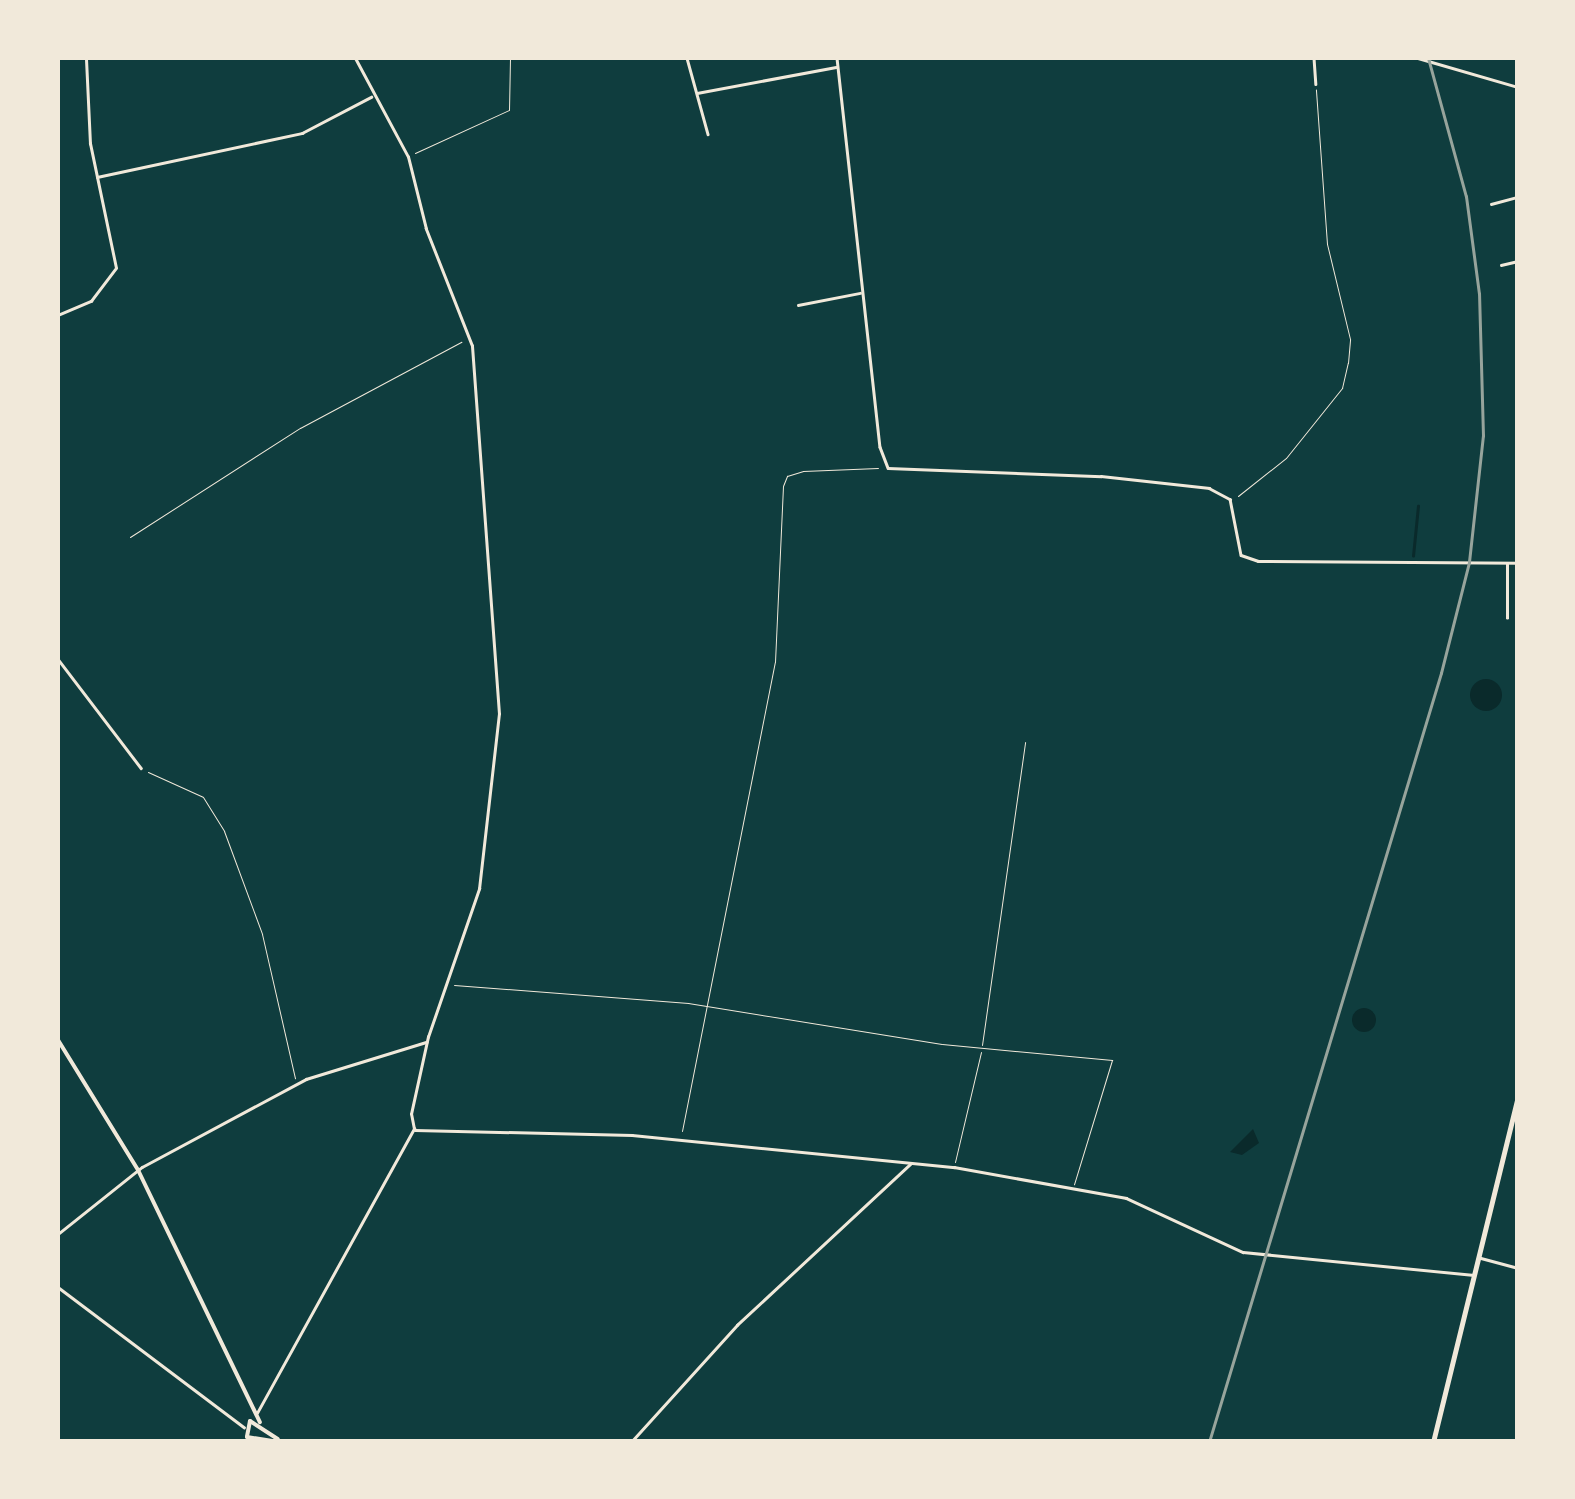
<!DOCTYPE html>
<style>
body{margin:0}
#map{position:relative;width:1575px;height:1499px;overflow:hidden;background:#0f3d3e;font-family:"Golos Text",sans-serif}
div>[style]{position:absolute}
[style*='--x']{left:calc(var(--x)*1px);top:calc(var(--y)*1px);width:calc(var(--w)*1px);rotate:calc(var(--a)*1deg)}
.water>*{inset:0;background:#0a2a2b}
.round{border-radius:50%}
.stream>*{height:2.5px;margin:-1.25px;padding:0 1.25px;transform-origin:1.25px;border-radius:1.25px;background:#0a2a2b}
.path>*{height:1px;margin:-0.5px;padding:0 0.5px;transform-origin:0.5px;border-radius:0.5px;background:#f1e9da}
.minor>*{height:2.5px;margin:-1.25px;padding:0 1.25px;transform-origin:1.25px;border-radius:1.25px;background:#f1e9da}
.secondary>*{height:4px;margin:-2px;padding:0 2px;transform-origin:2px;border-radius:2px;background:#f1e9da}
.primary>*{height:5px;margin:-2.5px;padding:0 2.5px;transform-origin:2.5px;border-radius:2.5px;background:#f1e9da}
.rail>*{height:2.5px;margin:-1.25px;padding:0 1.25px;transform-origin:1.25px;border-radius:1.25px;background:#97a49c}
span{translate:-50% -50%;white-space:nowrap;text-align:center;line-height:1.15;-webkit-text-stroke:8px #f1e9da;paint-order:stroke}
.frame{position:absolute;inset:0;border:60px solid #f1e9da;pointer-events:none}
</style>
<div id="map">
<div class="water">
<i class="round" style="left:1470px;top:679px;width:32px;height:32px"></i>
<i class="round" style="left:1352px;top:1008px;width:24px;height:24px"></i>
<i style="clip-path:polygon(1253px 1129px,1259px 1143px,1242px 1155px,1230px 1152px)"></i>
</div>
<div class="stream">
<i style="--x:1413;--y:556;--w:50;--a:-84.3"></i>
</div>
<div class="path">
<i style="--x:415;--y:153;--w:103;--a:-24.6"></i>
<i style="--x:509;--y:110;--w:52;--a:-88.9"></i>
<i style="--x:1238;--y:496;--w:61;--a:-38.4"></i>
<i style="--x:1286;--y:458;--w:90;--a:-51.3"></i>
<i style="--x:1342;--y:388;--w:26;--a:-77"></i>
<i style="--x:1348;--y:363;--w:24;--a:-85"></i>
<i style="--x:1350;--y:339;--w:98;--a:-103.6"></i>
<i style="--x:1327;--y:244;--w:155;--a:-94.1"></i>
<i style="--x:130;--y:537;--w:202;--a:-32.7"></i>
<i style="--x:300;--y:428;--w:183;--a:-28.1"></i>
<i style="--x:148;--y:772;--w:60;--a:24.4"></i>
<i style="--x:203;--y:797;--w:40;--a:58"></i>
<i style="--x:224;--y:831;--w:110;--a:69.7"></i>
<i style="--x:262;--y:934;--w:148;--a:77.1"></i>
<i style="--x:454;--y:985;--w:235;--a:4.4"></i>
<i style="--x:688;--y:1003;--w:257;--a:9.2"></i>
<i style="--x:942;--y:1044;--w:171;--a:5.4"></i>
<i style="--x:1112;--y:1060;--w:130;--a:107"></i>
<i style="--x:982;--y:1045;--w:306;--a:-81.9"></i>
<i style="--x:682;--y:1131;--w:478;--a:-78.8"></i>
<i style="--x:775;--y:662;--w:176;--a:-87.4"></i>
<i style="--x:783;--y:486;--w:11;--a:-68"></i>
<i style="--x:787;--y:476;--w:17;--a:-17"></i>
<i style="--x:803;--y:471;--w:75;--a:-2.3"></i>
<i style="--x:955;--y:1162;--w:113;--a:-76.7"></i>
</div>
<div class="minor">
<i style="--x:687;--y:58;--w:79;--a:74.6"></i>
<i style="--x:837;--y:58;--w:391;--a:83.7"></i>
<i style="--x:880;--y:447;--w:22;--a:69"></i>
<i style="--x:888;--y:468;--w:213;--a:2.2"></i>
<i style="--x:1101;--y:476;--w:109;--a:6.3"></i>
<i style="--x:1209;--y:488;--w:24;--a:28"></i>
<i style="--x:1230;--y:499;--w:57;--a:78.9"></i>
<i style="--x:1241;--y:555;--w:18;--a:19"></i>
<i style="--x:1258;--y:561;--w:260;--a:0.4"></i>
<i style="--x:1314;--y:58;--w:26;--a:86"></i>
<i style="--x:1418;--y:58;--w:104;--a:16.2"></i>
<i style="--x:697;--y:93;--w:141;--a:-10.6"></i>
<i style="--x:97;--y:177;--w:210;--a:-12.1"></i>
<i style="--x:302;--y:133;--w:78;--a:-27.6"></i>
<i style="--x:1491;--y:204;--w:28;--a:-15"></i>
<i style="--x:1501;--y:265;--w:17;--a:-13"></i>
<i style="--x:798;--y:305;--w:63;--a:-11"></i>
<i style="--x:58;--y:315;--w:36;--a:-23"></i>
<i style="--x:91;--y:301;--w:41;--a:-52.9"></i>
<i style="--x:116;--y:268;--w:127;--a:-101.8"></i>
<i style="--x:90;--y:144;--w:86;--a:-92.7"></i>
<i style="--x:1507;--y:618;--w:54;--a:-90"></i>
<i style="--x:58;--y:659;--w:137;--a:52.7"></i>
<i style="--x:415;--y:1130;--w:217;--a:1.3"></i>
<i style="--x:632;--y:1135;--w:324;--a:5.7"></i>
<i style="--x:954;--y:1167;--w:175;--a:10.2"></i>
<i style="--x:1126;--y:1198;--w:129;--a:24.8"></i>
<i style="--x:1243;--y:1252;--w:232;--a:5.7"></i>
<i style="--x:58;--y:1234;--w:107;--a:-38.6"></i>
<i style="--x:142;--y:1167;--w:186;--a:-28.2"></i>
<i style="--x:306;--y:1079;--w:126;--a:-17.1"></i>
<i style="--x:1481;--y:1258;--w:38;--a:15"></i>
<i style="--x:58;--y:1287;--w:233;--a:37"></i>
<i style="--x:257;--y:1413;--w:325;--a:-61.1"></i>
<i style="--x:414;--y:1129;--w:15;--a:-101"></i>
<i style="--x:411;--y:1114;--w:79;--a:-77.6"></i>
<i style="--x:428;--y:1037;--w:157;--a:-71"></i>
<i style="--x:479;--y:889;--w:176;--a:-83.5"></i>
<i style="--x:499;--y:714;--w:369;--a:-94.2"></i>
<i style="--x:472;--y:346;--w:126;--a:-111.5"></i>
<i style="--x:426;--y:229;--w:74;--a:-104"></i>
<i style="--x:408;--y:157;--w:112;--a:-118.2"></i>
<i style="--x:631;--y:1442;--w:158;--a:-47.8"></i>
<i style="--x:737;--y:1325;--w:236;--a:-42.9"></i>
</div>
<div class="secondary">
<i style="--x:58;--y:1040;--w:153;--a:58.4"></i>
<i style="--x:138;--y:1170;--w:280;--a:64.2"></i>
<i style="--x:250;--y:1421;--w:16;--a:101"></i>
<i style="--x:247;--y:1437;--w:32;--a:9"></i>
<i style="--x:250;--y:1421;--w:33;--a:33"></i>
</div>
<div class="primary">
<i style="--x:1433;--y:1442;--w:355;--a:-76.2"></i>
</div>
<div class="rail">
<i style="--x:1209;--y:1442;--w:803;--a:-73.21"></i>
<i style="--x:1441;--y:673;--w:114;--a:-75.8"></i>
<i style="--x:1469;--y:562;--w:127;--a:-83.7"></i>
<i style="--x:1483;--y:436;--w:142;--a:-91.6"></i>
<i style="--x:1479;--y:294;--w:98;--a:-97.6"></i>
<i style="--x:1466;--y:197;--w:144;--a:-105.3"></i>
</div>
<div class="frame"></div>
</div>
